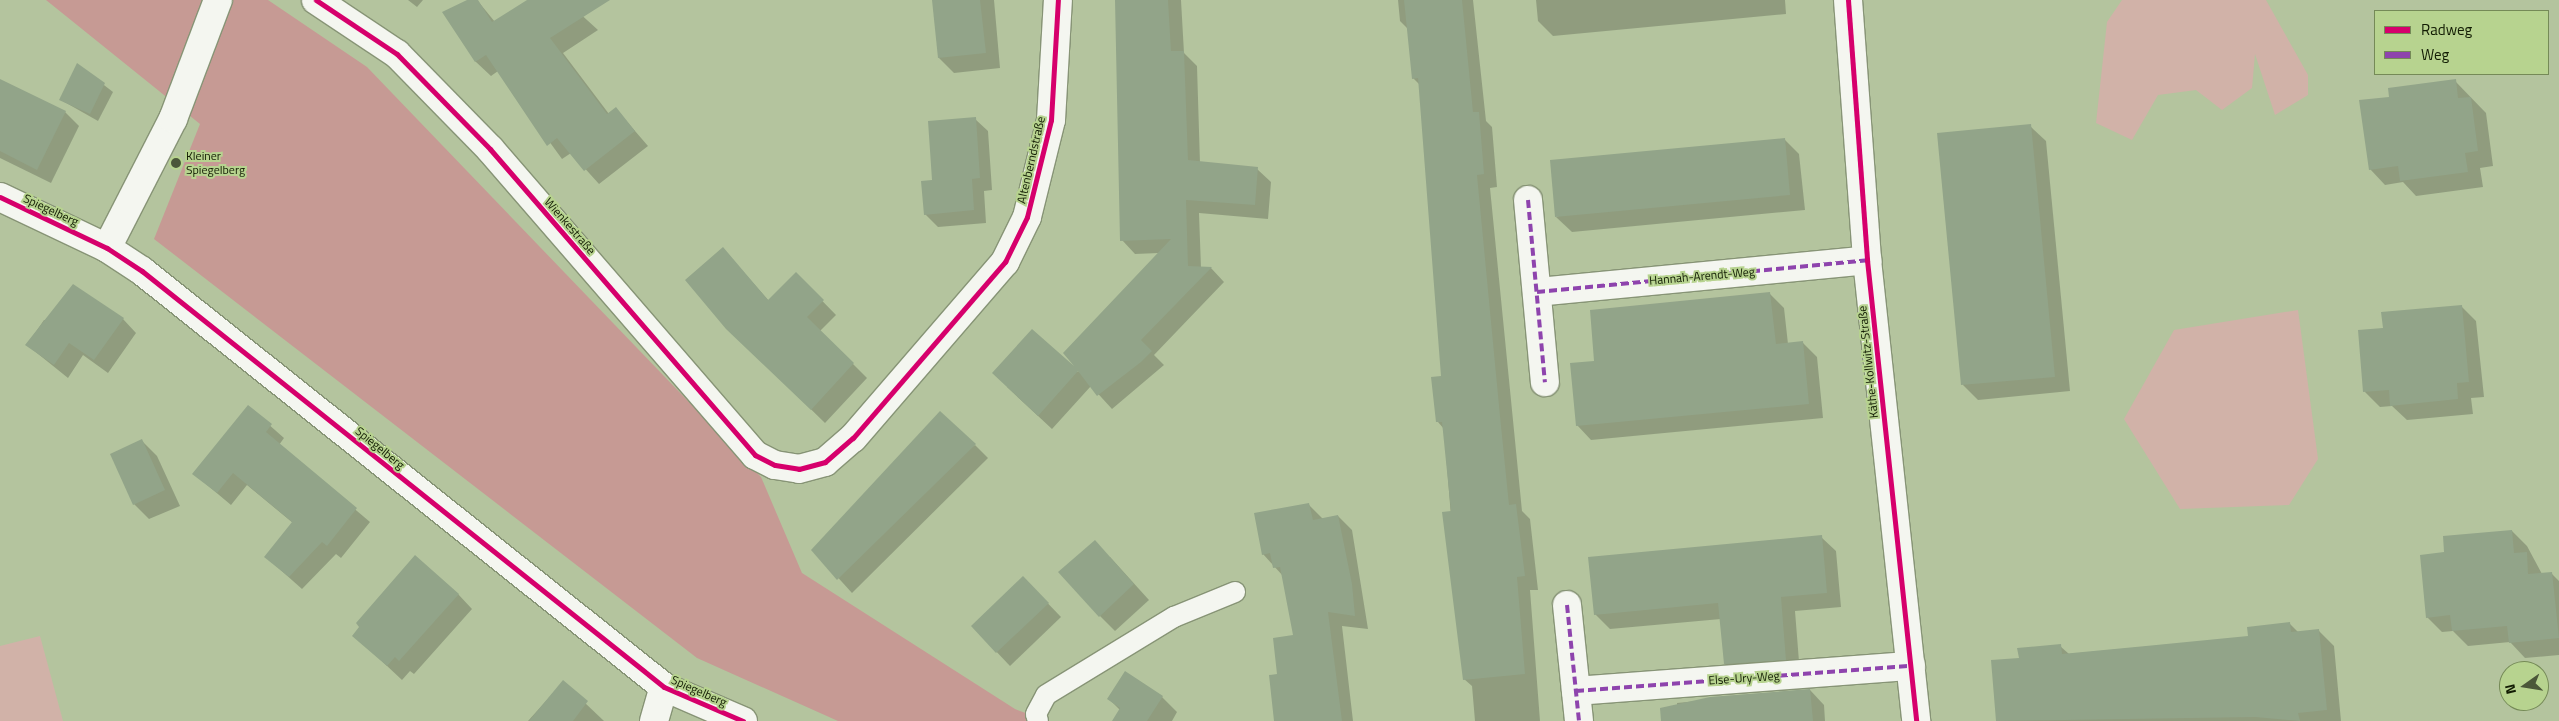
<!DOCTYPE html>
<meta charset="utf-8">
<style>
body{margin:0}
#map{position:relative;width:2559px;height:721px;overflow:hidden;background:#b4c49e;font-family:"Titillium Web",sans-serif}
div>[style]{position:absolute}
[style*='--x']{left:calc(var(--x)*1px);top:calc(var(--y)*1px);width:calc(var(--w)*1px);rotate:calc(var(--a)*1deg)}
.green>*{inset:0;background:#d1b2a8}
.forest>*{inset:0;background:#c69a94}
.shadow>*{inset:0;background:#0003}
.building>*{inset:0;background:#92a489}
.roads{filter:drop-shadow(1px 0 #879476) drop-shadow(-1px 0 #879476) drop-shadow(0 1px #879476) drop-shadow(0 -1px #879476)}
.service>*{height:20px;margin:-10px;padding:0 10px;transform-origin:10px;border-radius:10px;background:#f4f6f0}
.minor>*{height:28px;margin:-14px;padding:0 14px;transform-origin:14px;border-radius:14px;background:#f4f6f0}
.quiet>*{height:4px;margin-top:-2px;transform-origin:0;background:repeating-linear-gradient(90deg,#8e44ad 0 8px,transparent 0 12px)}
.cycleway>*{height:5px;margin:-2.5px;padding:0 2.5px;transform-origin:2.5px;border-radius:2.5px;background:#d6006c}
.dots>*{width:14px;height:14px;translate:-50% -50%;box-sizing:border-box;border:2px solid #b7d38f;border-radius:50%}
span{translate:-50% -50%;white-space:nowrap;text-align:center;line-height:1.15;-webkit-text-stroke:4px #b7d38f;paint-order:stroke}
.poi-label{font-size:12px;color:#121c03}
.left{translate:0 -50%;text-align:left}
.street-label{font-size:12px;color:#121c03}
.legend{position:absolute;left:2374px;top:10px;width:175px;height:65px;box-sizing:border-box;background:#b7d38f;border:1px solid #758a57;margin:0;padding:6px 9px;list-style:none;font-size:15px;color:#121c03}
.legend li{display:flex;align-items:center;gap:10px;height:25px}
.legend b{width:25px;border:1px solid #758a57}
.north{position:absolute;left:2499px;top:661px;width:50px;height:50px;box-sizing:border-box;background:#b7d38f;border:1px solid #758a57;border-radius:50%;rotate:257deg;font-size:14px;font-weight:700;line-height:20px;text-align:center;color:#121c03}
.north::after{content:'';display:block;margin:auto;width:18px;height:22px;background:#4b5739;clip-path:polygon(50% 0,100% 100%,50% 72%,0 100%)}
</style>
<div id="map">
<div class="green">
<i style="clip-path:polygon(2122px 0,2266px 0,2308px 75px,2308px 95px,2275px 115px,2255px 54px,2252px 88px,2222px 110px,2196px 90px,2158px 95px,2132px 140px,2096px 123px,2107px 22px)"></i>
<i style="clip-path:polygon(2298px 310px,2318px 459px,2289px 505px,2180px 509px,2124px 419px,2174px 330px)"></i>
<i style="clip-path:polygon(40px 636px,63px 721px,0 721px,0 646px)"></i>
</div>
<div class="forest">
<i style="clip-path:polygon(46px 0,268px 0,367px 67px,761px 477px,802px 573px,1015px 709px,1047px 721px,838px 721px,697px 658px,154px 239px,200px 124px)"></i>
</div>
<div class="shadow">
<i style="clip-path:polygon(408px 0,423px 0,417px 7px)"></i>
<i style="clip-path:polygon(470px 0,477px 0,495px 22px,530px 0,565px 0,598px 30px,563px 53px,609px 114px,616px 109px,648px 146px,599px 184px,571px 153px,562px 159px,498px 71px,491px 76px,476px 62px,444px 12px)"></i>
<i style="clip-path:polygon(933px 0,994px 0,1000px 68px,954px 73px,939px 58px)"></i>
<i style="clip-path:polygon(1116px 0,1181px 0,1184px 53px,1197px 66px,1200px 163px,1257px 169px,1271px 182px,1268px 219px,1199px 213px,1201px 268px,1211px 268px,1224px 282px,1154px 355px,1164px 365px,1112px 409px,1091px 386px,1052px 429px,1007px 387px,1033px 331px,1078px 372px,1159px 253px,1135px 254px,1122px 240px)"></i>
<i style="clip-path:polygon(1398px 0,1473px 0,1486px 121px,1492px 127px,1497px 187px,1490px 188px,1522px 511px,1530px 519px,1538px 590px,1530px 590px,1540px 721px,1475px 721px,1472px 686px,1464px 679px,1444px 429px,1438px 422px,1442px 377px,1420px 85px,1413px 78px,1408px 29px,1400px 21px)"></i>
<i style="clip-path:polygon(1536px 0,1785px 0,1786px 14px,1553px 36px,1538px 21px)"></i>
<i style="clip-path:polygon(78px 65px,113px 92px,98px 121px,61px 100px)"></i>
<i style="clip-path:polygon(2455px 81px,2486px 113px,2493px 166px,2480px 168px,2483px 187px,2416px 196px,2403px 182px,2385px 185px,2370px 169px,2390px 98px)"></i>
<i style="clip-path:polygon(0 85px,65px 112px,79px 126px,51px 183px,0 158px)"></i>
<i style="clip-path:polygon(975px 119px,988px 131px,992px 190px,984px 191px,986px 223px,938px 227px,925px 214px,934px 181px)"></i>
<i style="clip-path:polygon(2030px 126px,2046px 141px,2070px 391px,1978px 400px,1963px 385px)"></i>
<i style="clip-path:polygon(1784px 139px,1799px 154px,1805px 210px,1572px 232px,1556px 217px)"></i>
<i style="clip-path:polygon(723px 249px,769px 301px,796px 274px,836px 315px,820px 331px,867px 378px,825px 423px,742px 342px)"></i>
<i style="clip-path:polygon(1769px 293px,1784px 308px,1788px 344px,1803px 343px,1817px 357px,1823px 418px,1591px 440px,1577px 425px,1595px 362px)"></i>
<i style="clip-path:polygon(2461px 306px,2476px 321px,2484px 397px,2471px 398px,2473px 414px,2407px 420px,2392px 406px,2380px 407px,2365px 392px,2384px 329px)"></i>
<i style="clip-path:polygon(123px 319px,136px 333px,108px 373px,83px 355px,68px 378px,27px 345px,44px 320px)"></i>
<i style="clip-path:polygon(249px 407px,284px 438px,279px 445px,370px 522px,341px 558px,336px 554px,302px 589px,266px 557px,293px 523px,247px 485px,231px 505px,194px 474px)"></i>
<i style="clip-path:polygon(142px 441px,157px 456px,180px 506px,149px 519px,134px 504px)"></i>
<i style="clip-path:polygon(975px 445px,988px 458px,852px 593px,813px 550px)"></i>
<i style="clip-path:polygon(1309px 505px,1323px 519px,1338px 516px,1352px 530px,1368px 629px,1342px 626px,1353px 721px,1276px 721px,1279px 675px,1295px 636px,1283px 576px,1263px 554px)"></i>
<i style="clip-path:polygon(2512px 531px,2527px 546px,2542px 574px,2552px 574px,2559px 581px,2559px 655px,2525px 658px,2510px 642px,2468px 646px,2453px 631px,2442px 632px,2427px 617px,2445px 554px)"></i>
<i style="clip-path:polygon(1821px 537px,1836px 551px,1841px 607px,1795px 611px,1800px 674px,1740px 678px,1725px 664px,1721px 619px,1610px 629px,1595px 614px)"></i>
<i style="clip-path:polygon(1110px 557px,1149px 600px,1115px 631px,1100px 616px)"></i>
<i style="clip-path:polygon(1036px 591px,1061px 617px,1010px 666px,973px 627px)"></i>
<i style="clip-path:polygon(458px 594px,472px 609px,414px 674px,410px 671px,402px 680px,354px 635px)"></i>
<i style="clip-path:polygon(2290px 624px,2298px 632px,2319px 631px,2334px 646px,2341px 721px,1997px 721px,1992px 662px,2020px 659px,2060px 646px,2069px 654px,2249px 637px)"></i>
<i style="clip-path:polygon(563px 682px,604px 721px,528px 721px)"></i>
<i style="clip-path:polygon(1810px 690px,1824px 705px,1825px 721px,1678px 721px,1677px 703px)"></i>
<i style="clip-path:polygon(1162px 697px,1177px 712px,1172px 721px,1113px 721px,1120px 710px,1109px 699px)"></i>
</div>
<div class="building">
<i style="clip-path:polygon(467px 0,478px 0,492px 22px,527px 0,610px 0,550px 38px,607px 114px,616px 107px,635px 131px,584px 171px,557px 138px,547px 146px,486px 55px,475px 62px,442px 12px)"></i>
<i style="clip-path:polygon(932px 0,980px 0,986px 53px,938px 58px)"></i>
<i style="clip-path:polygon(1115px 0,1168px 0,1171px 51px,1184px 51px,1188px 160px,1258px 167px,1255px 205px,1186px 200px,1188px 266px,1212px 267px,1141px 340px,1152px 351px,1141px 362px,1097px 396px,1078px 371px,1038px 416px,992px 373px,1032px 329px,1074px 366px,1063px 353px,1171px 239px,1120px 241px)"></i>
<i style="clip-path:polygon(1404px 0,1462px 0,1473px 112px,1479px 112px,1484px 174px,1477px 175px,1500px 416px,1509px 505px,1516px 504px,1525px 576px,1517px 577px,1525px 674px,1463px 680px,1442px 512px,1451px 511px,1442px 422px,1436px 422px,1431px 377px,1441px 376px,1418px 78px,1412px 79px)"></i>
<i style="clip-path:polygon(77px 63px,105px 83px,90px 114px,59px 100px)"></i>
<i style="clip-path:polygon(0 79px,66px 111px,37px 170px,0 151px)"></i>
<i style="clip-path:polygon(2456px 79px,2458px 98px,2471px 97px,2478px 151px,2465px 153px,2468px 172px,2400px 181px,2398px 166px,2369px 170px,2359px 100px,2389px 97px,2388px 88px)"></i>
<i style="clip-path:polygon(976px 117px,980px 178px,972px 179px,974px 210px,924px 215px,921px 181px,932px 180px,928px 121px)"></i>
<i style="clip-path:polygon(2031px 124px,2055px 377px,1961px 385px,1937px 133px)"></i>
<i style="clip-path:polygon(1785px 138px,1790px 195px,1555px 217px,1550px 160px)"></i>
<i style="clip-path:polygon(723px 247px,768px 300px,796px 272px,824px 300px,807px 317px,854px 363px,811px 410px,726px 329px,685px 280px)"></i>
<i style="clip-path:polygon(73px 284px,124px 318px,94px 360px,69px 343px,54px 365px,25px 345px)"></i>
<i style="clip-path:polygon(1770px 292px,1776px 344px,1803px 341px,1809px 404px,1576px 426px,1570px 363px,1594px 361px,1590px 310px)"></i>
<i style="clip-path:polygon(2462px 305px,2469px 382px,2457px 383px,2458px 399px,2390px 406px,2389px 390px,2363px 392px,2358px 330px,2383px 328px,2381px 312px)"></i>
<i style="clip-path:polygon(248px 405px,272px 424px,266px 432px,357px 508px,327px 546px,322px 542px,289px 577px,264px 557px,292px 522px,233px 473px,217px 493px,192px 474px)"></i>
<i style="clip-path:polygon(940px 411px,976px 444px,837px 580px,811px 550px)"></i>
<i style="clip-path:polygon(142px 439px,165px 490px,133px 505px,110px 454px)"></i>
<i style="clip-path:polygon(1309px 503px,1313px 520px,1338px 515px,1352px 584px,1355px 616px,1328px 612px,1342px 721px,1274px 721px,1269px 675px,1277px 674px,1273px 638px,1293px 635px,1280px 567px,1273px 568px,1270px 553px,1262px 555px,1254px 513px)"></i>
<i style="clip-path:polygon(2512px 530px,2514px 553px,2527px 552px,2528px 574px,2552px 572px,2559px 638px,2509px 643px,2507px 626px,2452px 631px,2450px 615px,2426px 618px,2420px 555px,2444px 552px,2443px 536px)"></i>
<i style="clip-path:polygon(1822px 535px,1827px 593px,1781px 597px,1786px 660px,1724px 664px,1718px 603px,1594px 615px,1588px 557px)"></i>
<i style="clip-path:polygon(1095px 540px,1134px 584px,1099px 617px,1058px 572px)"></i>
<i style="clip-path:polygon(415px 555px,459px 594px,399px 661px,395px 657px,387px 666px,352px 636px,359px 627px,356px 623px)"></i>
<i style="clip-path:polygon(1023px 576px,1049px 603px,996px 653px,971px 626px)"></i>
<i style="clip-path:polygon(2290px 622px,2291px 632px,2319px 629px,2327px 710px,2298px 713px,2300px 721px,2255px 717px,1996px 721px,1991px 660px,2019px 658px,2017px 648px,2061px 644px,2062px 654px,2146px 646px,2248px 636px,2247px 627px)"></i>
<i style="clip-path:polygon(1125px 671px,1163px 696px,1147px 721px,1112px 721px,1120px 708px,1107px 699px)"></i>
<i style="clip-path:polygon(563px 680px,588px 701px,573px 721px,529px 721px)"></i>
<i style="clip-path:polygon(1810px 689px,1813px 721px,1661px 721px,1660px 708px,1710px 697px)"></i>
</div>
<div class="roads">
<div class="service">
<i style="--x:1038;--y:721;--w:7;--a:-106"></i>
<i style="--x:1036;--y:714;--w:21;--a:-62"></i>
<i style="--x:1046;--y:695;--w:150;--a:-31.4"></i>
<i style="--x:1174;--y:617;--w:66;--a:-22.3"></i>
</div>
<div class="minor">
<i style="--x:316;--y:0;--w:97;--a:33.7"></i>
<i style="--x:397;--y:54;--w:133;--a:45.6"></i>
<i style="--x:490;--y:149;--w:405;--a:49.1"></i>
<i style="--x:755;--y:455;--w:22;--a:27"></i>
<i style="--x:775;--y:465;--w:24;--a:9"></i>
<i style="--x:799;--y:469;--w:27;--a:-15"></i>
<i style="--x:825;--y:462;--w:37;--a:-41"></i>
<i style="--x:853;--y:438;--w:233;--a:-49.2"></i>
<i style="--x:1005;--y:262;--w:50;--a:-63.9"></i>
<i style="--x:1027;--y:217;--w:100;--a:-76.1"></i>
<i style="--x:1051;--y:120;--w:120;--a:-86.7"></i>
<i style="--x:1848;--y:0;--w:261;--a:85.8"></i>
<i style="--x:1867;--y:260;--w:464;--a:83.9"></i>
<i style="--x:0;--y:197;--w:119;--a:25.5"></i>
<i style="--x:107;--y:248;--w:42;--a:33.3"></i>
<i style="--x:142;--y:271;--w:667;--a:38.55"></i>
<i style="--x:664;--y:687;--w:86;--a:23.3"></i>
<i style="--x:1528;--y:200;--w:183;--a:84.7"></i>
<i style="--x:107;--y:248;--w:145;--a:-62.9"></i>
<i style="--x:173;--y:119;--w:127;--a:-69.3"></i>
<i style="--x:1537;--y:292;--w:332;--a:-5.5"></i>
<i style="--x:1567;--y:605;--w:117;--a:84.1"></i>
<i style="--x:1576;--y:691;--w:336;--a:-4.3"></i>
<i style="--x:654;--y:721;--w:35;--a:-74"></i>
</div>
</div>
<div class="quiet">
<i style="--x:1528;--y:200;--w:183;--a:84.7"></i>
<i style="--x:1537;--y:292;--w:332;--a:-5.5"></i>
<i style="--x:1567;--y:605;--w:117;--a:84.1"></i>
<i style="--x:1576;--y:691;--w:336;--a:-4.3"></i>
</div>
<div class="cycleway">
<i style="--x:316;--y:0;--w:97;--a:33.7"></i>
<i style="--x:397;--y:54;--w:133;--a:45.6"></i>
<i style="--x:490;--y:149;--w:405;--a:49.1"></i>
<i style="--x:755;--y:455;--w:22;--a:27"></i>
<i style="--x:775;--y:465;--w:24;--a:9"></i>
<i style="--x:799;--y:469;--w:27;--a:-15"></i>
<i style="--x:825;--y:462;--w:37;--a:-41"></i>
<i style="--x:853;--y:438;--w:233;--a:-49.2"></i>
<i style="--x:1005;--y:262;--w:50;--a:-63.9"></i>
<i style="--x:1027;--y:217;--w:100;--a:-76.1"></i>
<i style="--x:1051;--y:120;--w:120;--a:-86.7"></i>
<i style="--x:1848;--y:0;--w:261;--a:85.8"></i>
<i style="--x:1867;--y:260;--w:464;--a:83.9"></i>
<i style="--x:0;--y:197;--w:119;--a:25.5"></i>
<i style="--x:107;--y:248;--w:42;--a:33.3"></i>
<i style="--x:142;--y:271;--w:667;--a:38.55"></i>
<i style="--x:664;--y:687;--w:86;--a:23.3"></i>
</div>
<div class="dots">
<i style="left:176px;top:163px;background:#4b5739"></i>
</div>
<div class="poi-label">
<span class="left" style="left:186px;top:163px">Kleiner<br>Spiegelberg</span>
</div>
<div class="street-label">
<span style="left:1031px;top:160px;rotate:-77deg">Altenberndstraße</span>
<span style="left:51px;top:210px;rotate:25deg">Spiegelberg</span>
<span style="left:570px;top:226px;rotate:49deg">Wienkestraße</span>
<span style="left:1702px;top:276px;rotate:-5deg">Hannah-Arendt-Weg</span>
<span style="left:1868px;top:362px;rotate:-96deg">Käthe-Kollwitz-Straße</span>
<span style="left:380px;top:448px;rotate:39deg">Spiegelberg</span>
<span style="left:1744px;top:678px;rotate:-4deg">Else-Ury-Weg</span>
<span style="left:699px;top:691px;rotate:24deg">Spiegelberg</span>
</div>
<ul class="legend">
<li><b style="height:6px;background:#d6006c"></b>Radweg</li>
<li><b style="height:6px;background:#8e44ad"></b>Weg</li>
</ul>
<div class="north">N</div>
</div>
